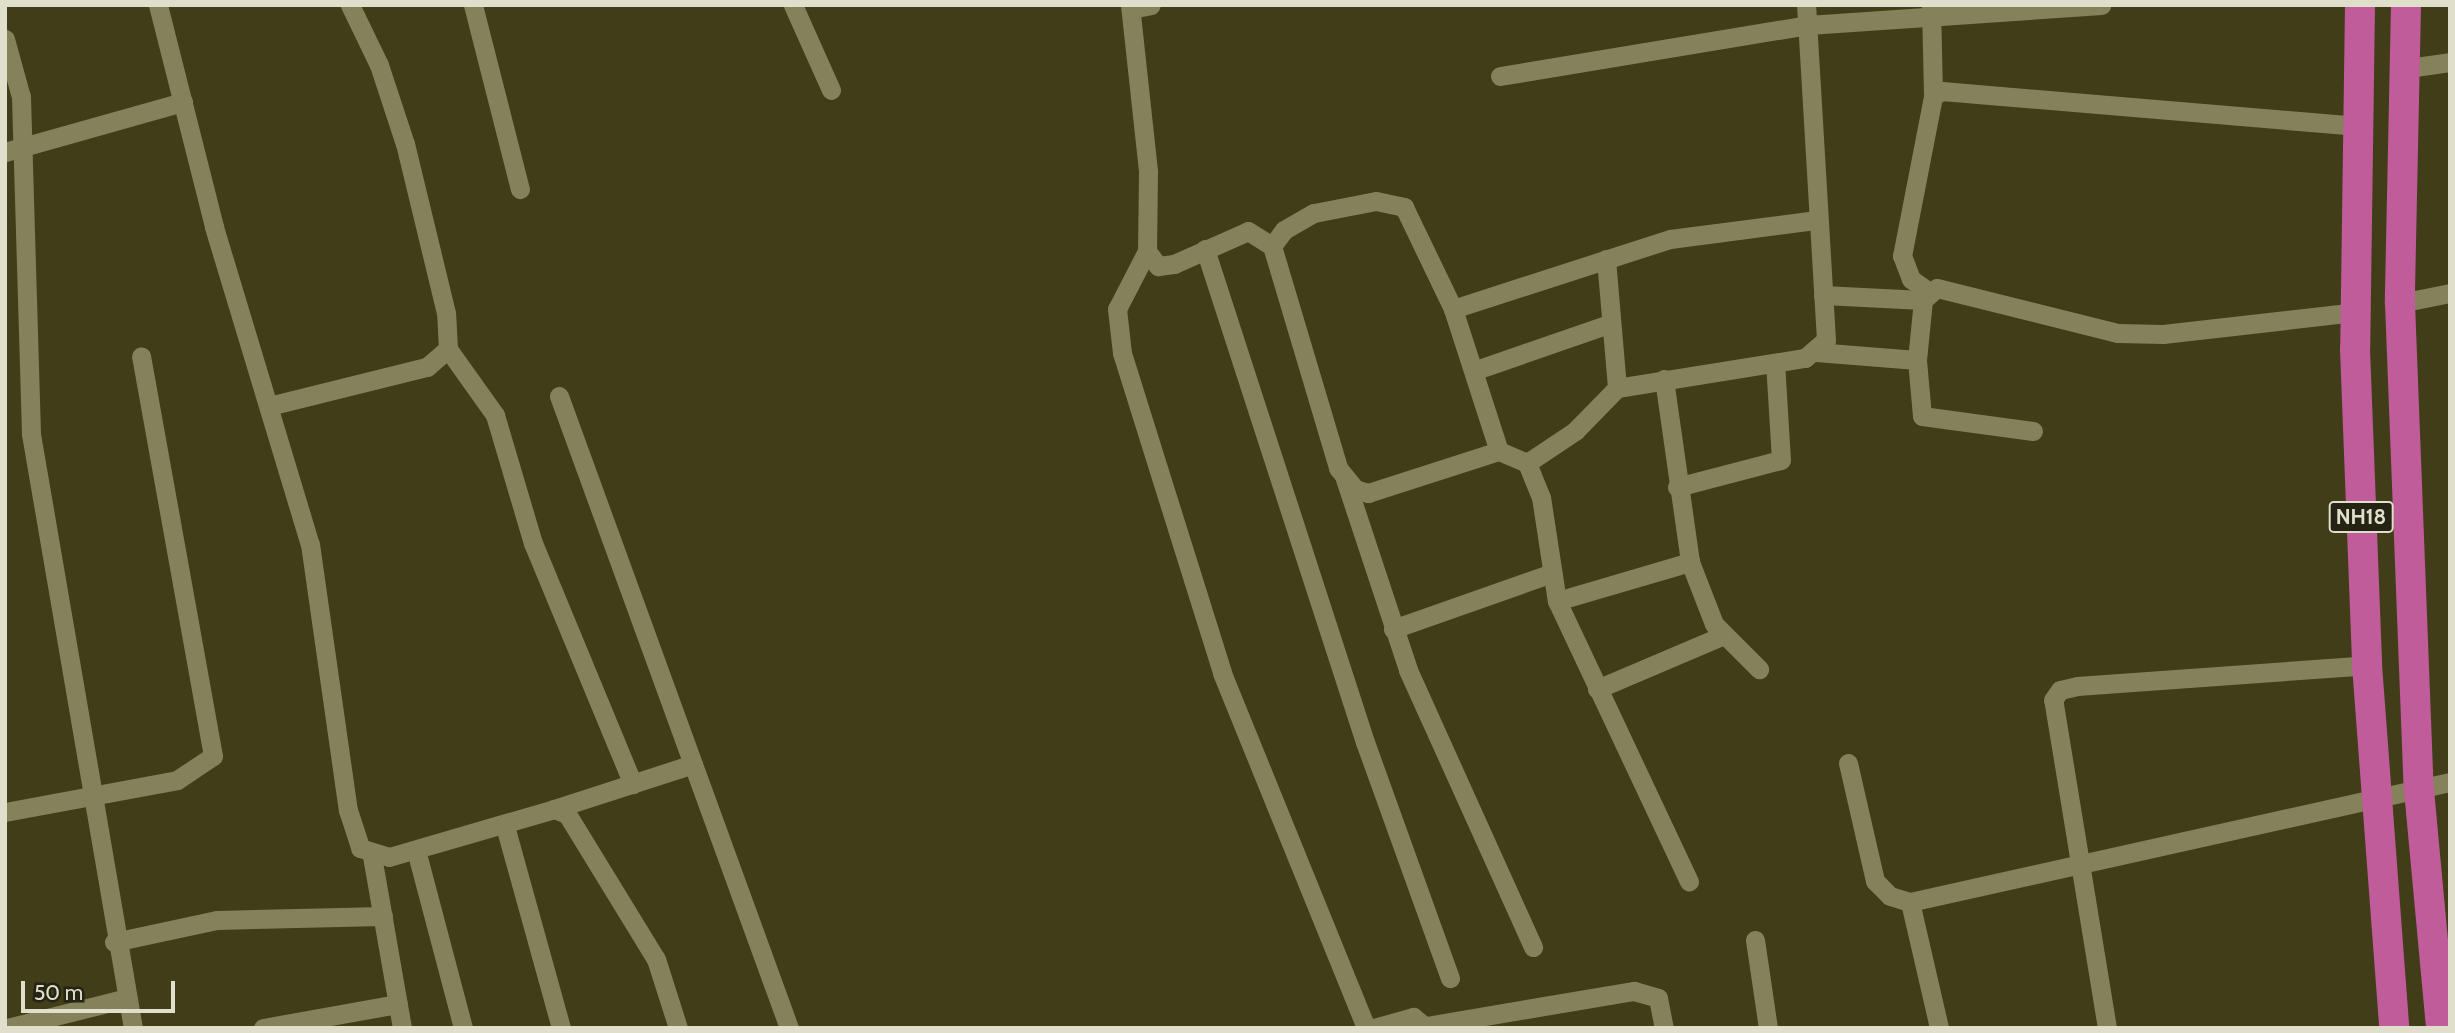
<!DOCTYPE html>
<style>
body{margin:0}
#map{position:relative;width:2455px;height:1033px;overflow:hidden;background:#403d18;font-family:Cabin,sans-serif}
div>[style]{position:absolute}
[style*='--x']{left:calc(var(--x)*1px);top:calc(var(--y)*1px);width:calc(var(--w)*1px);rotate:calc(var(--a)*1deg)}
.minor>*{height:19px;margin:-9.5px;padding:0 9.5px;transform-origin:9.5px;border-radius:9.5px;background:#84815b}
.highway>*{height:30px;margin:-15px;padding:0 15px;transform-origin:15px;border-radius:15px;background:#c05c9a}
span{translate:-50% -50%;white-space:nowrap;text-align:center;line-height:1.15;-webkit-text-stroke:5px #242314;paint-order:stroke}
.shield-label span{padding:2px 5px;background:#242314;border:2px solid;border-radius:5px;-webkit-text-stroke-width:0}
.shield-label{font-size:21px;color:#e0dfcb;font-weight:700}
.frame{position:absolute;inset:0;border:7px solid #e0dfcb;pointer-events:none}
.scale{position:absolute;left:21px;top:981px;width:154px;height:32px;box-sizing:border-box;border:4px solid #e0dfcb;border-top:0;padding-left:9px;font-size:21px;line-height:24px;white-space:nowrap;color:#e0dfcb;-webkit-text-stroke:5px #242314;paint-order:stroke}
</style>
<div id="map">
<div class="minor">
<i style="--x:158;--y:5;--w:229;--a:75.8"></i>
<i style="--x:214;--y:227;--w:331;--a:73.2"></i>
<i style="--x:310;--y:544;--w:269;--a:81.9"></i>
<i style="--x:348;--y:810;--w:40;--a:72"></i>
<i style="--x:360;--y:848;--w:30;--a:17"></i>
<i style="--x:389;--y:857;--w:172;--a:-16.2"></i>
<i style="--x:554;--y:809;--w:14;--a:21"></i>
<i style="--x:567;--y:814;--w:170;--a:58.5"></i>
<i style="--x:656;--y:959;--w:72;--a:72.3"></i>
<i style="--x:473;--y:5;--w:190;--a:75.7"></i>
<i style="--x:793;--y:5;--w:93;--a:65.9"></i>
<i style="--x:1130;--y:5;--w:168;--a:83.8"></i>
<i style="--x:1148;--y:172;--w:79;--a:90.7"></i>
<i style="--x:1147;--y:251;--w:19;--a:54"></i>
<i style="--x:1158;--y:266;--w:16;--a:-7"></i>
<i style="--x:1174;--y:264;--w:81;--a:-24"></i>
<i style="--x:1248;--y:231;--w:28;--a:32"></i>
<i style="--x:1272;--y:246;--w:232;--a:73.4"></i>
<i style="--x:1338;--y:468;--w:27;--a:51"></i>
<i style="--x:1355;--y:489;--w:14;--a:17"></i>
<i style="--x:1368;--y:493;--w:138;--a:-17.8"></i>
<i style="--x:1499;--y:451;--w:30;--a:23"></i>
<i style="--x:1527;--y:463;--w:37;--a:68"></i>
<i style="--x:1541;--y:497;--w:105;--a:81.3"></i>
<i style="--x:1557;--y:601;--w:310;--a:64.8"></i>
<i style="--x:1931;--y:6;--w:90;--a:88.7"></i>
<i style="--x:1131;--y:9;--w:20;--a:-11"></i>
<i style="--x:5;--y:39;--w:60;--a:74.6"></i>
<i style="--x:21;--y:97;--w:337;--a:88.3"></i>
<i style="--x:31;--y:434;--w:603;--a:80.26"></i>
<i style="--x:2401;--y:69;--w:49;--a:-8.1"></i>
<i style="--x:1500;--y:76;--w:312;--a:-9.4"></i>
<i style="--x:1808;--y:25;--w:294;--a:-3.9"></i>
<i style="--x:5;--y:152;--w:185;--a:-15.7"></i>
<i style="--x:1272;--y:246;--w:20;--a:-53"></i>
<i style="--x:1284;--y:230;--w:34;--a:-30"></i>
<i style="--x:1314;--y:213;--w:63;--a:-11"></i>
<i style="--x:1376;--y:201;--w:29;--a:12"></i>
<i style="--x:1404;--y:207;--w:113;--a:64.3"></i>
<i style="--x:1453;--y:309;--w:149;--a:72.1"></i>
<i style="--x:1205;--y:249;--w:518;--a:72.02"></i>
<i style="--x:1365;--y:742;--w:251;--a:70.2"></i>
<i style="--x:1147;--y:251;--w:65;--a:117.3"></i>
<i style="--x:1117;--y:309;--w:44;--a:83.5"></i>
<i style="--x:1122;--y:353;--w:335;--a:72.6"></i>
<i style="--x:1222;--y:673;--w:383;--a:67.9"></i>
<i style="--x:1606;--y:259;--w:129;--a:85.1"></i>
<i style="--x:1928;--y:291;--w:21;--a:-145"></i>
<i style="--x:1911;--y:279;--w:25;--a:-111"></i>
<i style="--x:1902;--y:256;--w:163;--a:-79"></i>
<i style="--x:1933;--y:96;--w:10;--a:-29"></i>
<i style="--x:1942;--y:91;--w:415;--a:4.8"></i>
<i style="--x:1823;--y:295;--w:100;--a:2.9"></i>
<i style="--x:2400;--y:303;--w:51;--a:-11.3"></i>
<i style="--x:1453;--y:309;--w:228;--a:-17.9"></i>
<i style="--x:1670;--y:239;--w:148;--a:-7.4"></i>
<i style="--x:448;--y:349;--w:81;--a:54.5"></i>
<i style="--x:495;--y:415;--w:134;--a:73.5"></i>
<i style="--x:533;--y:543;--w:261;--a:67.5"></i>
<i style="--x:1816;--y:352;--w:101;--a:4.5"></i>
<i style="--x:1917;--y:360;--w:60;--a:-84.3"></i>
<i style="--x:1923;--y:300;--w:18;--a:-41"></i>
<i style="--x:1937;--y:288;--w:186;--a:14"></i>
<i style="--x:2117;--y:333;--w:46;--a:1.2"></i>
<i style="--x:2163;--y:334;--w:193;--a:-6.5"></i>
<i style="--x:1917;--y:360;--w:56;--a:84.9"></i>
<i style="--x:1922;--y:416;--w:112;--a:7.7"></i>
<i style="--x:1476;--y:370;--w:141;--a:-19.1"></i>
<i style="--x:1664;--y:379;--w:185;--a:81.9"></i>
<i style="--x:1690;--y:562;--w:66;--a:68.8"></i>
<i style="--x:1714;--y:624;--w:64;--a:45"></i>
<i style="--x:559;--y:396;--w:673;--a:70"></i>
<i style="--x:269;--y:406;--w:163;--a:-13.9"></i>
<i style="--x:427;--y:367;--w:28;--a:-41"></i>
<i style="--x:448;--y:349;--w:36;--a:-93"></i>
<i style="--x:446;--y:313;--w:174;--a:-103.6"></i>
<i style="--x:405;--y:144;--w:83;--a:-108.2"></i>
<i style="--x:379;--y:65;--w:67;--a:-115.8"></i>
<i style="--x:1527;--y:463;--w:58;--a:-33.7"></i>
<i style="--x:1575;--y:431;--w:60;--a:-45.7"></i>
<i style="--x:1617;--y:388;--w:190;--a:-9.1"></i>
<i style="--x:1805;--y:358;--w:28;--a:-41"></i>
<i style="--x:1826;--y:340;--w:336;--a:-93.4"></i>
<i style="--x:1345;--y:479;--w:201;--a:71.7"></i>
<i style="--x:1408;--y:670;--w:304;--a:65.7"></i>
<i style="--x:1677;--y:487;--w:107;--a:-14.6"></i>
<i style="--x:1781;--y:460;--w:97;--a:-93.5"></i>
<i style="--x:1557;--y:601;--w:139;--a:-16.3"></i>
<i style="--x:1393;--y:629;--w:169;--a:-19.4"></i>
<i style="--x:1597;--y:689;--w:138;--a:-23"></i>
<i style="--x:1848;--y:763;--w:121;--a:77.1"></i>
<i style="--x:1875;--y:881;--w:21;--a:45"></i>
<i style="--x:1890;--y:896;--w:21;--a:17"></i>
<i style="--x:1910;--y:902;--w:553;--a:-12.53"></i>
<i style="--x:554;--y:809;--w:146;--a:-17.9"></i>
<i style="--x:5;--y:812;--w:175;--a:-10.5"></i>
<i style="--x:177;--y:780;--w:43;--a:-33.7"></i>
<i style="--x:213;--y:756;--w:406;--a:-100.2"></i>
<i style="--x:505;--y:826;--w:210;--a:74.5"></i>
<i style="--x:416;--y:850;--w:184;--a:75.2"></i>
<i style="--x:372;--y:856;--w:175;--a:80.1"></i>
<i style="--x:1910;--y:902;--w:129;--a:77"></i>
<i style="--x:1755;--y:940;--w:89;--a:81.6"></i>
<i style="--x:114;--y:942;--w:105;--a:-12.1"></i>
<i style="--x:217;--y:920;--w:166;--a:-1.4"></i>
<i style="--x:1426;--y:1026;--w:211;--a:-9.6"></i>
<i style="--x:1634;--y:991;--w:25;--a:16"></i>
<i style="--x:1658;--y:998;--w:31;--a:79"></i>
<i style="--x:7;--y:1028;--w:124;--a:-14"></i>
<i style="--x:263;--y:1028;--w:137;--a:-10.1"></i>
<i style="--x:1374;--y:1028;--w:41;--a:-15.8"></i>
<i style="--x:1413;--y:1017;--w:18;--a:38"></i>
<i style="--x:2107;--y:1028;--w:332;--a:-99.3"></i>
<i style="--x:2053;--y:700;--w:12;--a:-55"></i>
<i style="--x:2060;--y:690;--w:17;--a:-13"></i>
<i style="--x:2077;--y:686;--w:291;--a:-4.1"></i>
</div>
<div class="highway">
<i style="--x:2360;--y:5;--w:344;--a:90.8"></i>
<i style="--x:2355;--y:349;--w:316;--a:87.8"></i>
<i style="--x:2367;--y:665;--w:364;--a:85.7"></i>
<i style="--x:2406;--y:5;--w:298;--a:91.2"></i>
<i style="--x:2400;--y:303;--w:487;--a:87.8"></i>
<i style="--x:2419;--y:790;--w:239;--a:84.7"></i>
</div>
<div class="shield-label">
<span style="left:2361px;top:517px">NH18</span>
</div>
<div class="frame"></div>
<div class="scale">50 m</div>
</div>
